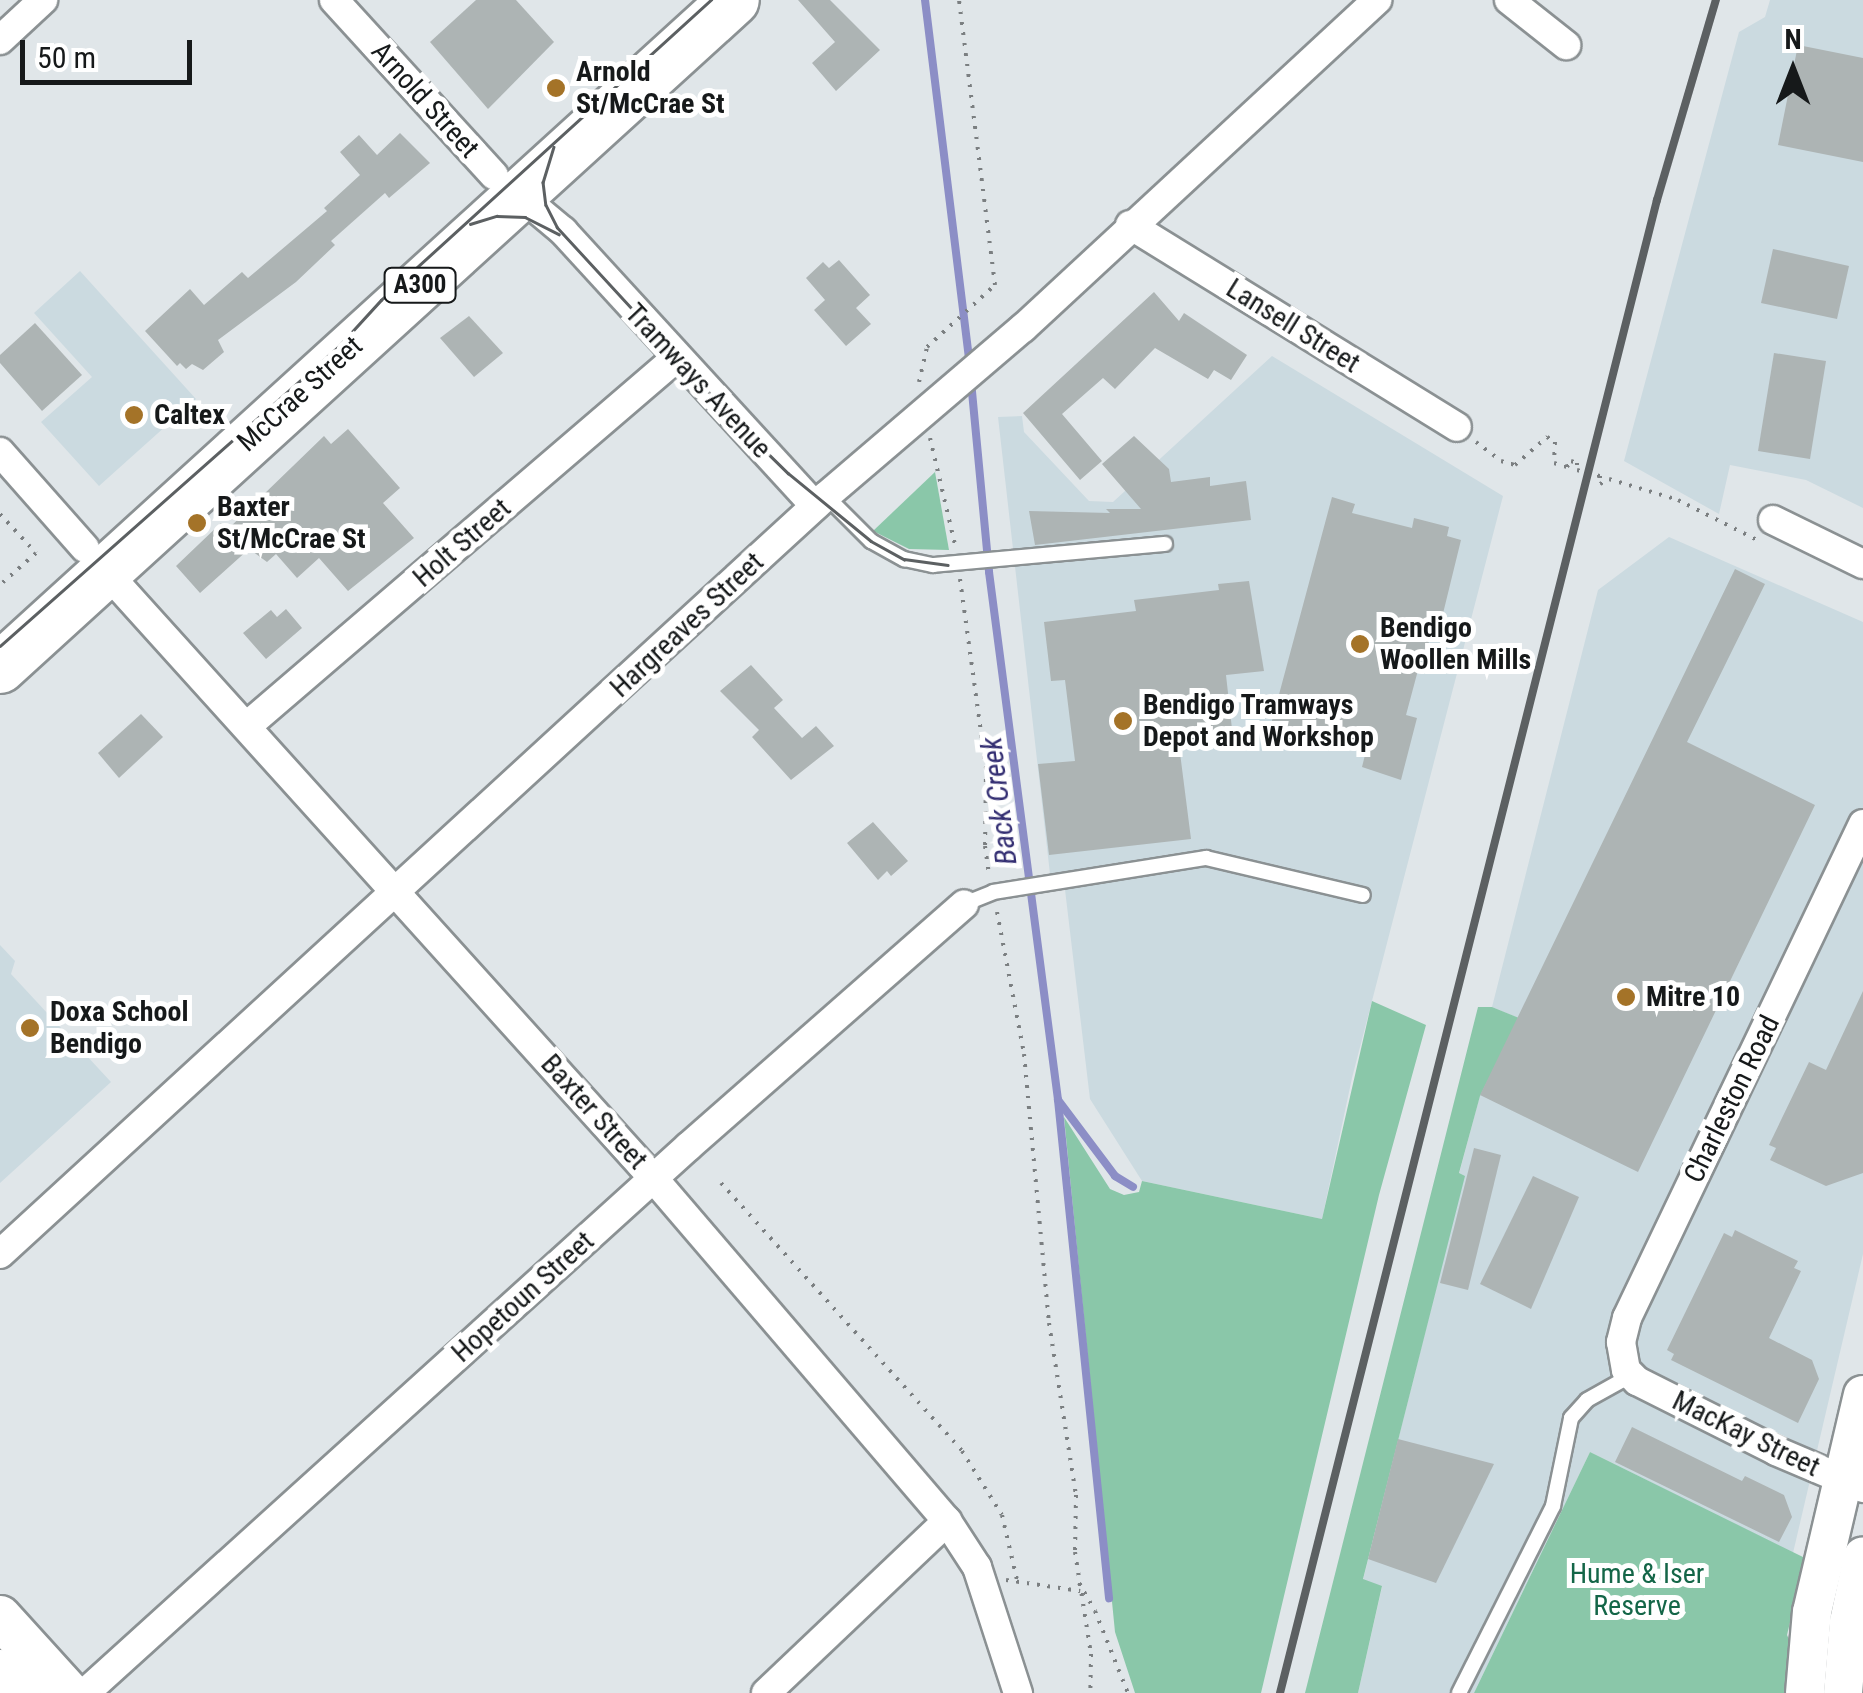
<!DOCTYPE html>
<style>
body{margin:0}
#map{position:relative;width:1863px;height:1693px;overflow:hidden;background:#e0e6e9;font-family:"Roboto Condensed",sans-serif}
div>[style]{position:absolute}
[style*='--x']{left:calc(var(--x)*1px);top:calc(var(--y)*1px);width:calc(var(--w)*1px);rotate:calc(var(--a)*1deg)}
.built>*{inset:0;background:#cbdae0}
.green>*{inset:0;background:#8ac7a9}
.stream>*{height:8px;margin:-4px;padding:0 4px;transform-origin:4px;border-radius:4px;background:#8c8ec6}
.building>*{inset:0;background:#adb4b4}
.path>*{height:4px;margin-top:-2px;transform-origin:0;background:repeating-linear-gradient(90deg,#7b7f81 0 2.5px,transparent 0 10.5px)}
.roads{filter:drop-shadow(2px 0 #8b9193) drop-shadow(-2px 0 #8b9193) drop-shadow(0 2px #8b9193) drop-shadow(0 -2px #8b9193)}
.lane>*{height:14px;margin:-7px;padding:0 7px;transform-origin:7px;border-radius:7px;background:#fff}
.street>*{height:28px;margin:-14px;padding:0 14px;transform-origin:14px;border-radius:14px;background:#fff}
.secondary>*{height:38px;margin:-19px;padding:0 19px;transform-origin:19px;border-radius:19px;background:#fff}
.primary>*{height:42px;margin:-21px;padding:0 21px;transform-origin:21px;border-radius:21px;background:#fff}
.highway>*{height:50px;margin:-25px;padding:0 25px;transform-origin:25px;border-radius:25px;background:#fff}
.tram>*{height:2.5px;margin:-1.25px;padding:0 1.25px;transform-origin:1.25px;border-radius:1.25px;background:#5c6062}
.rail>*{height:8px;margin:-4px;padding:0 4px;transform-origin:4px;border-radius:4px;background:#5c6062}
.dots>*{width:28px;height:28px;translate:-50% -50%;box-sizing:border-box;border:5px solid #fff;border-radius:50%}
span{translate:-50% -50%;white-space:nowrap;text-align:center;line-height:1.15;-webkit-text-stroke:10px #fff;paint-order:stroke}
.shield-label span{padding:2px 8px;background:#fff;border:2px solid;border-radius:8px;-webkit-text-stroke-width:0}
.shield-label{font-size:25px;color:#16191a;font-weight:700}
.poi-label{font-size:28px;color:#16191a;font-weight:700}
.left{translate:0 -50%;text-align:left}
.street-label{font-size:28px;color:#16191a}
.park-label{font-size:28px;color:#146648}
.water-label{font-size:30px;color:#332e72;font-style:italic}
.north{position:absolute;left:1743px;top:20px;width:100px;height:100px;-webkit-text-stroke:8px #fff;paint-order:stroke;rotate:0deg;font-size:28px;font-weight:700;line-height:40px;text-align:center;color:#16191a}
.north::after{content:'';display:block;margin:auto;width:35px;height:45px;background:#16191a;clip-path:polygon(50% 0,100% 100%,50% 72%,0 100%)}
.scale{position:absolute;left:20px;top:40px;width:172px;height:45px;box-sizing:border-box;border:5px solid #16191a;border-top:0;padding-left:12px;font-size:30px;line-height:35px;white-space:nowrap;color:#16191a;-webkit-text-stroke:8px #fff;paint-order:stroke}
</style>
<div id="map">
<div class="built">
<i style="clip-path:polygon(1770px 0,1863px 0,1863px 508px,1806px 480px,1730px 465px,1719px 514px,1624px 461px,1739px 32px,1765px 17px)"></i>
<i style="clip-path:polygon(80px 271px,196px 399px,99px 486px,41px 422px,92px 377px,34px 313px)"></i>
<i style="clip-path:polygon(1272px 356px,1503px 496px,1352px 1078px,1322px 1219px,1142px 1181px,1090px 1099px,1063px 873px,1050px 874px,998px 417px,1022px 416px,1024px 432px,1089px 501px,1113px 502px)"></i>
<i style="clip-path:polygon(1669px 537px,1863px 622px,1863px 1254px,1793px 1553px,1590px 1452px,1474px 1693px,1358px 1693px,1382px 1587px,1363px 1580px,1464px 1177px,1459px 1174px,1480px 1095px,1518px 1018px,1492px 1007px,1598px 590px)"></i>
<i style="clip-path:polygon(0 945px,15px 961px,11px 974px,111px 1082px,0 1183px)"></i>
</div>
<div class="green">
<i style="clip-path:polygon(935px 472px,949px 550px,909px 549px,873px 531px)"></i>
<i style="clip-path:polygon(1372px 1001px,1426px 1025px,1379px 1195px,1261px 1693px,1135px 1693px,1115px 1632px,1064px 1117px,1110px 1189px,1124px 1195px,1139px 1192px,1142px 1181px,1322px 1219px)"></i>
<i style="clip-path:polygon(1478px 1007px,1492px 1007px,1519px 1018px,1480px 1096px,1459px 1173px,1465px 1176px,1363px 1579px,1382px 1586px,1358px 1693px,1305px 1693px)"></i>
<i style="clip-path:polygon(1590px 1452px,1805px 1558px,1787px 1635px,1791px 1644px,1790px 1693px,1474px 1693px)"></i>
</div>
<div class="stream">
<i style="--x:925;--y:0;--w:370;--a:83"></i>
<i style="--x:971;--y:381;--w:192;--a:84.6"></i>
<i style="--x:989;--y:572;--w:532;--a:82.55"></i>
<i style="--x:1058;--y:1100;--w:501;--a:84.15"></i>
<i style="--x:1058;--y:1100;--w:95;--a:53.1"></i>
<i style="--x:1115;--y:1176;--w:21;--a:31"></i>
</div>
<div class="building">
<i style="clip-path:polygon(476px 0,516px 0,554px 42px,488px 109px,430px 42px)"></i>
<i style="clip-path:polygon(798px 0,830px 0,880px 50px,836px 91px,812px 63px,835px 42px)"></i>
<i style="clip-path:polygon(1798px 45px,1863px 58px,1863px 162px,1778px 145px)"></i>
<i style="clip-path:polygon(400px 133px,430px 163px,389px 198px,385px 193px,331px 241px,335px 245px,296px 282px,218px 340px,224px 352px,203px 370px,192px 364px,186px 369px,180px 363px,177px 366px,145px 331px,190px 289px,204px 305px,242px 272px,248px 278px,327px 211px,324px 208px,360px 175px,340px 152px,359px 135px,377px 155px)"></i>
<i style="clip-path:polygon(1773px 249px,1849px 266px,1837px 319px,1761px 303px)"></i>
<i style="clip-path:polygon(839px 260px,870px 295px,856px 308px,871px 324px,846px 346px,814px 310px,825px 300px,806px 278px,823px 262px,829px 268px)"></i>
<i style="clip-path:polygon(1154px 292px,1179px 321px,1184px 313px,1247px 355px,1231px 380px,1214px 370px,1208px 379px,1155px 348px,1115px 389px,1103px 378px,1062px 414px,1102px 461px,1080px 480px,1023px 413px)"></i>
<i style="clip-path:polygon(469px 316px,503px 353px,474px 377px,440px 338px)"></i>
<i style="clip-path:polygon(35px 323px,82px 375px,42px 411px,0 363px,0 355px)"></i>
<i style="clip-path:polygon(1774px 353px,1826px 361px,1810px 459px,1758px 451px)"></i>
<i style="clip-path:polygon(348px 429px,400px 488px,383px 503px,414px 538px,348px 591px,319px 558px,297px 578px,276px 554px,267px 562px,249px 549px,200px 593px,176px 566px,221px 523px,227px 530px,324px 436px,331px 444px)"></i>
<i style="clip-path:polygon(1134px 436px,1169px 469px,1171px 482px,1210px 477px,1210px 486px,1246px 481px,1251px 520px,1035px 545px,1029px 511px,1110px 513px,1106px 509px,1141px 509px,1102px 464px)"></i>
<i style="clip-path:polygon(1332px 497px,1355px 504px,1352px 513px,1412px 528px,1414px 518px,1449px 527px,1447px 536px,1461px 540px,1437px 638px,1430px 637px,1425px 660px,1421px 659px,1406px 715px,1417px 718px,1401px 780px,1362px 767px,1366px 751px,1270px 728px)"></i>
<i style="clip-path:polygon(1735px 569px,1765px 584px,1687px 742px,1815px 805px,1638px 1172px,1480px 1095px)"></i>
<i style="clip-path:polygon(1249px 581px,1264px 671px,1226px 675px,1233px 738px,1179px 745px,1191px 839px,1049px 855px,1038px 764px,1075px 761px,1065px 680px,1051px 681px,1044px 622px,1136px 611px,1134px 600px,1219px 590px,1218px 584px)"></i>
<i style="clip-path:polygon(286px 609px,302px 628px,266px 659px,243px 633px,271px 610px,277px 617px)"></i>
<i style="clip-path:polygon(751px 665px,783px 700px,774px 708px,802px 738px,816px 726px,834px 746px,791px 780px,752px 737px,759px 730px,720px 691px)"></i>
<i style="clip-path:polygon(141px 714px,163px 737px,119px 778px,98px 753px)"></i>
<i style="clip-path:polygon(873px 822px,908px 861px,891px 876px,887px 871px,878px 880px,847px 843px)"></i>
<i style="clip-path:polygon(1863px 991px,1863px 1173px,1826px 1186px,1770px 1160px,1776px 1148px,1769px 1145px,1809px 1062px,1826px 1070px)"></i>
<i style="clip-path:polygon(1474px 1148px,1501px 1155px,1468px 1290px,1440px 1283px)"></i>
<i style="clip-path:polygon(1533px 1176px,1579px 1197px,1531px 1309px,1480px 1284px)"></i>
<i style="clip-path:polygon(1735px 1230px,1798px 1261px,1794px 1268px,1801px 1271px,1769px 1338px,1812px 1360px,1819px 1379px,1798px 1423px,1671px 1360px,1674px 1354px,1667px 1350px,1724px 1233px,1732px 1237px)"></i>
<i style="clip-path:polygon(1632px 1427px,1742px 1481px,1745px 1476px,1784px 1495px,1792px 1517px,1779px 1542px,1615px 1462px)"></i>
<i style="clip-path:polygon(1398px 1439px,1494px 1464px,1436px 1583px,1368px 1559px)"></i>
</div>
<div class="path">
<i style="--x:919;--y:382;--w:36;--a:-77"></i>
<i style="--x:927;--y:347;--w:92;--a:-42.4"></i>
<i style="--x:995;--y:285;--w:287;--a:-97.2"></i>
<i style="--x:930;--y:438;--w:110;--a:76.8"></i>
<i style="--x:1476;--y:442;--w:31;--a:37"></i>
<i style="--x:1501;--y:461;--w:15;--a:16"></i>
<i style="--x:1515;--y:465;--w:43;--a:-41.2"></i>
<i style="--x:1547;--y:437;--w:9;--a:32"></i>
<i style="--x:1555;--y:442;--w:21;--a:93"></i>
<i style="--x:1554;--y:463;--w:14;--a:17"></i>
<i style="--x:1567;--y:467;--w:7;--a:-56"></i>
<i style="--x:1571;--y:461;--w:6;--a:18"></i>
<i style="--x:1577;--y:463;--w:7;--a:90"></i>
<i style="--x:1577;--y:470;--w:24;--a:15"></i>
<i style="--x:1600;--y:476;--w:8;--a:90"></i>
<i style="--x:1600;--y:484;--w:10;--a:-29"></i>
<i style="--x:1609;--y:479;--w:72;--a:16.9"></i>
<i style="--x:1678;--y:500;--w:93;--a:26.8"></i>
<i style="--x:0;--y:514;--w:53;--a:47.3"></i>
<i style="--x:36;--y:553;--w:48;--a:138.4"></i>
<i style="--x:960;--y:579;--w:192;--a:82.2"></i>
<i style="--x:986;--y:769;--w:77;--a:90.7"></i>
<i style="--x:985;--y:846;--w:27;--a:82"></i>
<i style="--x:997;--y:912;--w:145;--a:79.2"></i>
<i style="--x:1024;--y:1054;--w:270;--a:84.7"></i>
<i style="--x:1049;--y:1323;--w:174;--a:81.1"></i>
<i style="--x:1076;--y:1495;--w:57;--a:91"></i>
<i style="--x:1075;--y:1552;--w:103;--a:81.1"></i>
<i style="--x:1091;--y:1654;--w:39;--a:91"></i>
<i style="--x:721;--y:1183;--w:360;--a:48"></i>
<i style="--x:962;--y:1451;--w:75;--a:58"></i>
<i style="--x:1002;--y:1515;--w:67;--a:77"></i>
<i style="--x:1006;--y:1580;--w:75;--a:8.5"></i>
<i style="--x:1079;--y:1583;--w:32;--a:60"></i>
<i style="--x:1095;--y:1611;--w:88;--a:68.1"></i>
</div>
<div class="roads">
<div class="lane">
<i style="--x:826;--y:496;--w:64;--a:45"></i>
<i style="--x:871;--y:541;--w:38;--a:29"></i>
<i style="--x:904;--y:559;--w:30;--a:12"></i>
<i style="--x:933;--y:565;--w:233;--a:-5.2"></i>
<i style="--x:964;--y:904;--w:31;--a:-22"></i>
<i style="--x:993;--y:892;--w:216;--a:-9.1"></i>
<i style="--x:1206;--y:858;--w:161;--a:13.3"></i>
<i style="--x:1459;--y:1693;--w:209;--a:-63.3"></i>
<i style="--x:1553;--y:1506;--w:90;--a:-78.4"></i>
<i style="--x:1571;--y:1418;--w:24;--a:-48"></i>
<i style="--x:1587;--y:1400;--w:49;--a:-29.2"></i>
</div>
<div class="street">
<i style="--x:334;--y:0;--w:237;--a:47.6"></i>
<i style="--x:1509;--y:0;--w:73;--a:38.3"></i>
<i style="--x:0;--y:40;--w:59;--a:-42.9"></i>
<i style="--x:521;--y:196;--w:55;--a:39.8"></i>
<i style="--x:563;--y:231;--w:373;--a:47.5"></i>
<i style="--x:1130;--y:225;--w:384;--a:31.7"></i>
<i style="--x:0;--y:452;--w:128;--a:48.5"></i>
<i style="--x:1773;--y:520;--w:100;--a:26.1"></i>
<i style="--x:106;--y:572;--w:818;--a:47.92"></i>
<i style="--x:654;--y:1179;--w:450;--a:49.4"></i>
<i style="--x:947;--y:1521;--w:55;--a:56.9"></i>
<i style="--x:977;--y:1567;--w:133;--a:72"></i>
<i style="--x:247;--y:726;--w:565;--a:-40.62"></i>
<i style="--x:1863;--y:824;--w:547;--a:115.54"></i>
<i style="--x:1627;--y:1318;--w:25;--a:104"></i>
<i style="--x:1621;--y:1342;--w:28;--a:80"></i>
<i style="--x:1626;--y:1370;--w:16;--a:45"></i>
<i style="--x:1637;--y:1381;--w:156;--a:26.7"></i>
<i style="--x:1776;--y:1451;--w:95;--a:23"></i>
<i style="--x:0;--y:1254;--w:1121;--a:-42.54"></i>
<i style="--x:826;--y:496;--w:259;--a:-40.5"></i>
<i style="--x:1023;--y:328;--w:483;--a:-42.8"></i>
<i style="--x:85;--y:1693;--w:815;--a:-42.16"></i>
<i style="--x:689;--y:1146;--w:366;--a:-41.3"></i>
<i style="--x:766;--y:1693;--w:250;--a:-43.5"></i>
</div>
<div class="secondary">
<i style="--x:1805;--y:1693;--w:81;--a:-85.1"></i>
<i style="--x:1812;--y:1612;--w:223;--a:-76.8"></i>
<i style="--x:1843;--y:1693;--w:71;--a:-85.2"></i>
<i style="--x:1849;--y:1622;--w:67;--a:-78"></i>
</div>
<div class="primary">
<i style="--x:0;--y:1617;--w:103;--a:47.8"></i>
<i style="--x:0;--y:1671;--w:30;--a:48"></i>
</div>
<div class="highway">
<i style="--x:0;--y:668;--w:992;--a:-42.3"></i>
</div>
</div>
<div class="tram">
<i style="--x:554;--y:147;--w:37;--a:107"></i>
<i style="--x:543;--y:182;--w:23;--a:83"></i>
<i style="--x:546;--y:205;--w:25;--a:63"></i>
<i style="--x:557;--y:227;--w:269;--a:47.4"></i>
<i style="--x:739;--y:425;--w:69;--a:44.4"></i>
<i style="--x:788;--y:473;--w:107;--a:39.3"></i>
<i style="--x:871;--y:541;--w:38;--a:29"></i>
<i style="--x:904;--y:559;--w:44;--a:7.8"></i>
<i style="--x:470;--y:224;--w:28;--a:-17"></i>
<i style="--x:497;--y:216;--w:28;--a:2"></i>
<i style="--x:525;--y:217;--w:38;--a:27"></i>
<i style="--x:0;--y:646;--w:450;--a:-41.5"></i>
<i style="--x:337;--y:348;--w:65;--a:-47.5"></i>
<i style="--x:381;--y:300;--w:446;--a:-42.3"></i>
</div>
<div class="rail">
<i style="--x:1280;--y:1693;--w:1540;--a:-75.83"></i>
<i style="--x:1657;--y:200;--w:209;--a:-73.6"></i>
</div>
<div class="dots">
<i style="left:556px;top:88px;background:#a47328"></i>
<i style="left:134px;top:415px;background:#a47328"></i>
<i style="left:197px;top:523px;background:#a47328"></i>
<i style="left:1360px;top:644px;background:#a47328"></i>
<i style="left:1123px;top:721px;background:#a47328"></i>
<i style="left:1626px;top:997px;background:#a47328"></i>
<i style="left:30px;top:1028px;background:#a47328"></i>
</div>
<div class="shield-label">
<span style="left:420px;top:285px">A300</span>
</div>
<div class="poi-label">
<span class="left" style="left:576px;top:88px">Arnold<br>St/McCrae St</span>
<span class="left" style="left:154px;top:415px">Caltex</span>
<span class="left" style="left:217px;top:523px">Baxter<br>St/McCrae St</span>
<span class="left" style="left:1380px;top:644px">Bendigo<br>Woollen Mills</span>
<span class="left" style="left:1143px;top:721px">Bendigo Tramways<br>Depot and Workshop</span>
<span class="left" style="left:1646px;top:997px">Mitre 10</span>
<span class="left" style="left:50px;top:1028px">Doxa School<br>Bendigo</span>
</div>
<div class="street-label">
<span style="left:425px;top:100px;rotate:48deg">Arnold Street</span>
<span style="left:1293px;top:326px;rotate:32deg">Lansell Street</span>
<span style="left:698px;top:381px;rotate:47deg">Tramways Avenue</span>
<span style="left:300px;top:394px;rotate:-42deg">McCrae Street</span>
<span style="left:462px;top:543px;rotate:-41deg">Holt Street</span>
<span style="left:687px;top:625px;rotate:-43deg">Hargreaves Street</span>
<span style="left:1732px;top:1099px;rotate:-64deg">Charleston Road</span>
<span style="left:594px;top:1112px;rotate:48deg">Baxter Street</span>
<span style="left:523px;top:1297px;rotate:-42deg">Hopetoun Street</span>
<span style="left:1746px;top:1434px;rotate:26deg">MacKay Street</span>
</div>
<div class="park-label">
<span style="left:1637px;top:1590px">Hume &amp; Iser<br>Reserve</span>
</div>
<div class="water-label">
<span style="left:999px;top:801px;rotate:-97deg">Back Creek</span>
</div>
<div class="north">N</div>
<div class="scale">50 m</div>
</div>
